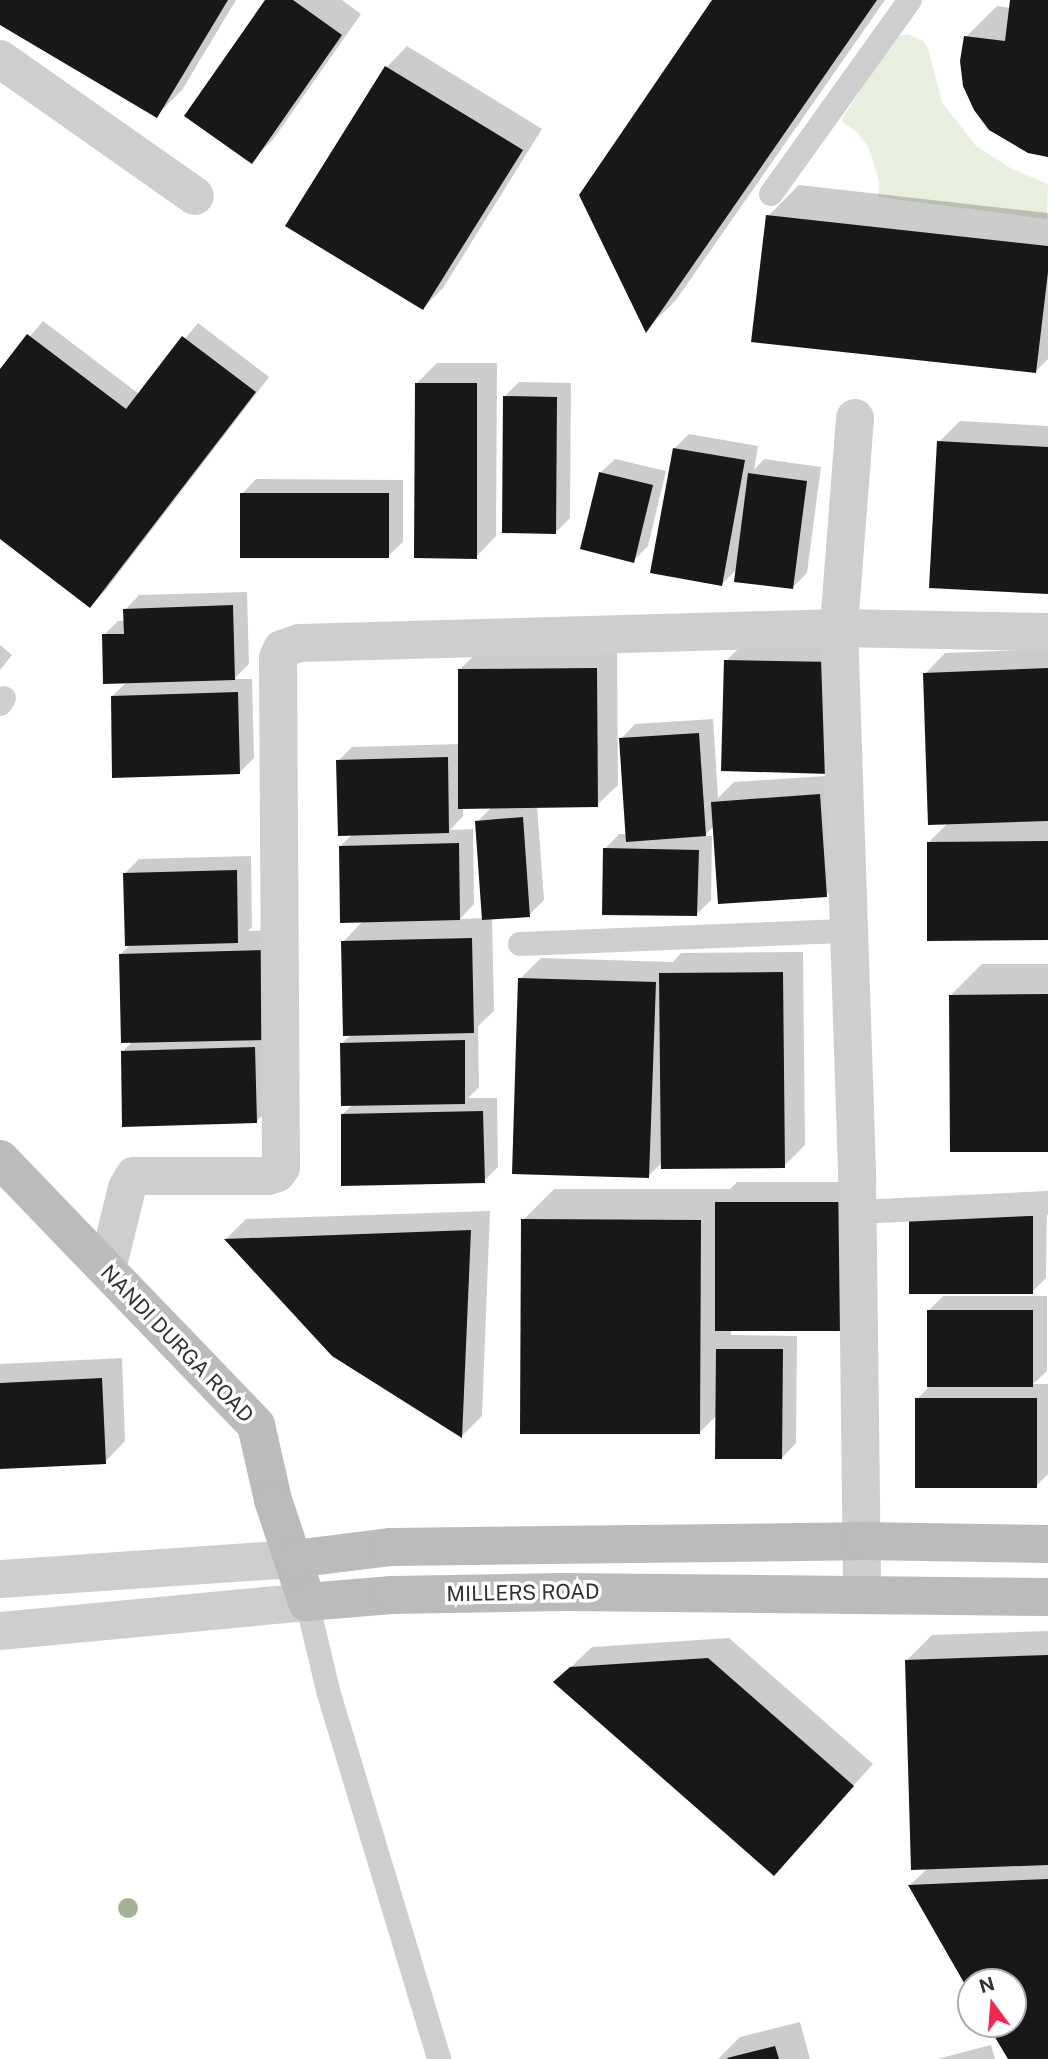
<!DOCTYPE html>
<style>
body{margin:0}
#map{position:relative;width:1048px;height:2059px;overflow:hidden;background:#fff;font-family:"Public Sans",sans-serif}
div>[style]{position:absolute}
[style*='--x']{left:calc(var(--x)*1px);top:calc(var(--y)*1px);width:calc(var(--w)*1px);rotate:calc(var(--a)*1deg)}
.green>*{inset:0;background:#e9efde}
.shadow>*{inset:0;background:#0003}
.building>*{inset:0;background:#181818}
.service>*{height:24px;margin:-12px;padding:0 12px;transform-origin:12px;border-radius:12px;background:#cecece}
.minor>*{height:38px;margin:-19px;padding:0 19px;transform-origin:19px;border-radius:19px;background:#cecece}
.tertiary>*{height:38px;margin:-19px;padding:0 19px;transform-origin:19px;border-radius:19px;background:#cecece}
.secondary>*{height:38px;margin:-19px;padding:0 19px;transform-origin:19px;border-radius:19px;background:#bbb}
.trees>*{width:20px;height:20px;margin:-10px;border-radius:50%;background:#a4b192}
span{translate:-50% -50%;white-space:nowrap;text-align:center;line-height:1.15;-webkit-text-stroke:7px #fff;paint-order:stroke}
.street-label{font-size:21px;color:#313131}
.north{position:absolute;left:957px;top:1968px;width:70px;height:70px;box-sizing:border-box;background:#fff;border:2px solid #adadad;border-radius:50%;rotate:344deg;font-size:19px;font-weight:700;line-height:28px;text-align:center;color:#313131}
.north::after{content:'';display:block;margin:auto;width:24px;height:32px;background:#f4274e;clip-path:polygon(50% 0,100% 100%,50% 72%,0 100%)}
</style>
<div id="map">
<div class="green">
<i style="clip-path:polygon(908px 34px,923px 41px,928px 48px,942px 102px,976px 146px,1012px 169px,1048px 184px,1047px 219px,878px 197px,879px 181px,869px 148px,857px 132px,841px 121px,885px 49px,898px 36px)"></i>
</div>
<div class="shadow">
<i style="clip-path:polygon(0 0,236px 0,182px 90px,156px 116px,0 23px)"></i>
<i style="clip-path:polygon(267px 0,342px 0,361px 14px,272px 141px,251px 161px)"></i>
<i style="clip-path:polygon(714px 0,885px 0,676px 300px,646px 330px)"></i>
<i style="clip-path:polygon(1012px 0,1048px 0,1048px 154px,966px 37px,997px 6px,1011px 8px)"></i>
<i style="clip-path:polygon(407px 46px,542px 129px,443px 288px,423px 308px,288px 225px,387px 67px)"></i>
<i style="clip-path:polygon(799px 185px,1048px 213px,1048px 359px,1035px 372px,768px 216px)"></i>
<i style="clip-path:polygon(43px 321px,139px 394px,198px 323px,269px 377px,105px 591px,90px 606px,0 537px,0 372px)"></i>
<i style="clip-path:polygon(437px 363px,497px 363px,496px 536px,476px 557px,416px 384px)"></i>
<i style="clip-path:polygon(519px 382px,571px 383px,570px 518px,556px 532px,504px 397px)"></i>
<i style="clip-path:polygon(960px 421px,1048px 426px,1048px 593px,939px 442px)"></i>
<i style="clip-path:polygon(689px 434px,758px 446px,754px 470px,764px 459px,821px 467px,807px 573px,793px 587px,738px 568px,722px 584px,674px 449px)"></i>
<i style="clip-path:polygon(615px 459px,666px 471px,648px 546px,633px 561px,600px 473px)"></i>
<i style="clip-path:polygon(256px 479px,403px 480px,403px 542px,388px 556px,242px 494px)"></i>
<i style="clip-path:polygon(247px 592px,249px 664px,234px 679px,252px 679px,254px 758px,239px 773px,112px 696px,127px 682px,104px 635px,118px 621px,125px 621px,125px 610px,139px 595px)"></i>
<i style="clip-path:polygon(747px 640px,855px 643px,851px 752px,726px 661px)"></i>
<i style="clip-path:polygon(0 645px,12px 655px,0 670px)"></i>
<i style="clip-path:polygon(evenodd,617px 648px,618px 785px,597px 805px,537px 806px,544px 900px,529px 915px,492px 918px,494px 1011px,478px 1026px,479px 1087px,468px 1098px,497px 1098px,498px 1167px,484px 1181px,342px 1115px,353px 1104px,342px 1043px,351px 1035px,343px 942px,363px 921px,340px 846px,353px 834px,338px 761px,352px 747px,460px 744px,459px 670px,480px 650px,617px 648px,463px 807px,492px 807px,477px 822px,483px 918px,460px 919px,474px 904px,473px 829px,450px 830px,463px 816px,463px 807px)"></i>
<i style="clip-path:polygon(1048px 649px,1048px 938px,928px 843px,948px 823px,925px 674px,945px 653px)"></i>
<i style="clip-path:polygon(713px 719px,718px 798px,734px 782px,840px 775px,847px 875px,826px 895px,715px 825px,704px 836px,712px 836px,711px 900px,696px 915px,605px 849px,619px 834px,627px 834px,621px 739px,635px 724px)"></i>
<i style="clip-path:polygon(251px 856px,252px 927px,248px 931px,285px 930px,270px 1107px,256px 1122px,122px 1052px,133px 1041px,121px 954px,131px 944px,125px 873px,139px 859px)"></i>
<i style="clip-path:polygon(803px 952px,805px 1145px,784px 1166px,663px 1162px,648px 1176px,520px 979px,541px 958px,673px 962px,681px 953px)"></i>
<i style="clip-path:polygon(982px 964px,1048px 964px,1048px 1150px,951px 995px)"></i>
<i style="clip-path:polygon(737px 1182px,864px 1182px,731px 1330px,731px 1335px,797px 1336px,796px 1443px,782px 1458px,717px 1415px,699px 1433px,523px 1220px,554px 1189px,730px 1189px)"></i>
<i style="clip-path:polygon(1047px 1203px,1046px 1278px,1032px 1292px,911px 1218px)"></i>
<i style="clip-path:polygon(490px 1211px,482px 1416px,462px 1436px,226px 1239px,246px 1219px)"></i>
<i style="clip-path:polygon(943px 1296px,1047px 1296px,1047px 1371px,1033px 1384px,1048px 1384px,1048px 1474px,1036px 1486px,917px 1399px,929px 1387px,929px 1310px)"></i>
<i style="clip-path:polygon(122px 1358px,125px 1441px,105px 1462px,0 1467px,0 1364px)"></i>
<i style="clip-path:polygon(1048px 1631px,1048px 2059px,1010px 2059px,989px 2024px,1013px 2024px,1013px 1982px,971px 1982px,971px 1992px,910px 1885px,928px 1868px,907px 1660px,932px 1635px)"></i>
<i style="clip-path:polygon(729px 1638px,873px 1764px,774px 1873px,555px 1682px,592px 1647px)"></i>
<i style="clip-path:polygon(800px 2022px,810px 2059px,718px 2059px,740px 2037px)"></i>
<i style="clip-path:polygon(991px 2045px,995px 2059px,937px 2059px)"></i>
</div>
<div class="building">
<i style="clip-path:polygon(0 0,228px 0,157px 118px,0 25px)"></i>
<i style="clip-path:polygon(265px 0,293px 0,342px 35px,252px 164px,184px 116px)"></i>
<i style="clip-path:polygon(712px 0,877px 0,646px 333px,579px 195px)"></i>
<i style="clip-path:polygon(1010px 0,1048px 0,1048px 157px,1028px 153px,989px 130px,974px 110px,963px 86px,960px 61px,964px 36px,1005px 41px)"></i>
<i style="clip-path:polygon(385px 66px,523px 150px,423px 310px,285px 226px)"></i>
<i style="clip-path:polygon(766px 215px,1048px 246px,1048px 272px,1036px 373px,751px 342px)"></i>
<i style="clip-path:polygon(27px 334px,126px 409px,182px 336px,256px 392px,90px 608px,0 539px,0 369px)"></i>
<i style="clip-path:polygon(415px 383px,477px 383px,477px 559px,414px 558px)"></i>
<i style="clip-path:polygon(503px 396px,557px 397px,556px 534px,502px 533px)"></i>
<i style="clip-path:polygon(937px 441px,1048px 447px,1048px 594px,929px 588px)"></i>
<i style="clip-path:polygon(673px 448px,745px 460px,722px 586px,650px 573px)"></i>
<i style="clip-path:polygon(599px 472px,653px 485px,634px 563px,580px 549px)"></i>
<i style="clip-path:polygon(748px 473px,807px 481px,793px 589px,734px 582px)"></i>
<i style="clip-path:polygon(240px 493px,389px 493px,389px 558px,240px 558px)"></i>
<i style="clip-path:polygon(233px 605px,235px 680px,103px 684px,102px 634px,124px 634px,123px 609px)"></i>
<i style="clip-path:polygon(724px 660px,835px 662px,831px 774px,721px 771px)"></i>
<i style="clip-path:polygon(597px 668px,598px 807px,458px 809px,458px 669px)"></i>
<i style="clip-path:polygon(1048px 668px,1048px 821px,928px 825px,923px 673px)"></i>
<i style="clip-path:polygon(238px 692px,240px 774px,112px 778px,111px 696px)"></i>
<i style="clip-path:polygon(699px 733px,706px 836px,626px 842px,619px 738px)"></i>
<i style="clip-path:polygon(448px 757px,449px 833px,338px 836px,336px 760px)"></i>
<i style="clip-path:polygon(820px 794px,827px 897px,718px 904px,711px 802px)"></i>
<i style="clip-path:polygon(523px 817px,530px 917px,482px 920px,475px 821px)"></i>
<i style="clip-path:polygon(1048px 841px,1048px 940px,927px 941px,927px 842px)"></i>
<i style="clip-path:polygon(459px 843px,460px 920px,340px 923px,339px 846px)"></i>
<i style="clip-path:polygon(603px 848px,699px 850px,697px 916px,602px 915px)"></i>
<i style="clip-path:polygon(237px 870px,238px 943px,125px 946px,123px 873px)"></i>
<i style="clip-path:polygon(472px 938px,474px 1033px,343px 1036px,341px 941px)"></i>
<i style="clip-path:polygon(265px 950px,267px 1040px,121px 1043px,119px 954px)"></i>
<i style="clip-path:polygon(783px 972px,785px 1168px,661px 1169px,659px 973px)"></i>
<i style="clip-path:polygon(518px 978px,656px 982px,649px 1178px,512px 1174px)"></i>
<i style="clip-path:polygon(1048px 994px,1048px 1152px,950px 1152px,949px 995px)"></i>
<i style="clip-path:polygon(465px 1040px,465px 1104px,341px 1106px,340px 1043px)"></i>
<i style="clip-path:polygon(255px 1047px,257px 1123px,122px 1127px,121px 1051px)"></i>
<i style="clip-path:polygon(483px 1111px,485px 1183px,341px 1186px,341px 1114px)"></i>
<i style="clip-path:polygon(715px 1202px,844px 1202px,845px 1331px,715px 1331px)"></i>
<i style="clip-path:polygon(1033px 1216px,1033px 1294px,909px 1294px,909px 1217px)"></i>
<i style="clip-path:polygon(521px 1219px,701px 1220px,700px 1434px,520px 1434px)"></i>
<i style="clip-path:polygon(471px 1230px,462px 1438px,332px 1356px,224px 1239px)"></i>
<i style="clip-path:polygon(927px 1310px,1033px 1310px,1033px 1387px,927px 1387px)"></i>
<i style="clip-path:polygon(716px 1349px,783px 1349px,782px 1459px,715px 1459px)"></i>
<i style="clip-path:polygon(102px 1378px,106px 1464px,0 1469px,0 1383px)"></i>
<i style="clip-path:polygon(915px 1398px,1037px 1398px,1037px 1488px,915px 1488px)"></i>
<i style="clip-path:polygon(1048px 1655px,1048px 1865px,911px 1870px,905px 1660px)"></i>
<i style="clip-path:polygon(708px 1658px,854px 1786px,774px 1876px,553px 1682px,570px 1667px)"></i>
<i style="clip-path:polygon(1048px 1879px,1048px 2059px,1008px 2059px,987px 2024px,1013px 2024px,1013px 1982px,971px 1982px,971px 1995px,908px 1885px)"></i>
<i style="clip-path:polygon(775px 2046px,779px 2059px,728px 2059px,727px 2058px)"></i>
</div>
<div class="service">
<i style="--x:771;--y:194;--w:239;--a:-54.4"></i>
<i style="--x:0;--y:704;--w:7;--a:-56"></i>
<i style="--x:520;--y:944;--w:329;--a:-2.3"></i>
<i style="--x:858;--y:1212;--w:190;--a:-2.7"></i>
<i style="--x:307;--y:1602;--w:95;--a:76.6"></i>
<i style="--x:329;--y:1694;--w:381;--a:73.2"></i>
</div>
<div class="minor">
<i style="--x:0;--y:59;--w:238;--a:35.1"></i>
<i style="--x:855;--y:418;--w:211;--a:94.4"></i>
<i style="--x:839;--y:628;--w:544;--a:88.1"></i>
<i style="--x:857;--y:1172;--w:423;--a:89.3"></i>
<i style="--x:107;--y:1269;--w:83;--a:-76.1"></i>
<i style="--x:127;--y:1188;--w:14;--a:-60"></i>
<i style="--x:134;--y:1176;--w:134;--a:0"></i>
<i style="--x:268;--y:1176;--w:9;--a:-18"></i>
<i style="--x:277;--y:1173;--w:7;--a:-56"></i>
<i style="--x:281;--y:1167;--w:509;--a:-90.34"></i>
<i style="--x:278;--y:658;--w:10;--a:-66"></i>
<i style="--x:282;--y:649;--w:18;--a:-19"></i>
<i style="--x:299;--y:643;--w:540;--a:-1.59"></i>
<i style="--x:839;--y:628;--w:209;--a:1.1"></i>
</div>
<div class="tertiary">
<i style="--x:0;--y:1579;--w:295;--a:-3.9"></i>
<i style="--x:0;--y:1631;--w:308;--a:-5.4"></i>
</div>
<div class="secondary">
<i style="--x:0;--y:1159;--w:369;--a:46.1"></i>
<i style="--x:256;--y:1425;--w:77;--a:77.2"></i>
<i style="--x:273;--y:1500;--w:108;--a:71.6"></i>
<i style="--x:307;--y:1602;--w:85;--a:-4.7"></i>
<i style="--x:392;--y:1595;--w:171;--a:-1"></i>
<i style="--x:563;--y:1592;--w:485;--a:0.6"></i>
<i style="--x:294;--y:1559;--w:98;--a:-7.1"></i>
<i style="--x:391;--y:1547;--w:468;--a:-0.7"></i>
<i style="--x:859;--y:1541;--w:189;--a:0.9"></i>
</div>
<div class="trees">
<i style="left:128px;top:1908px"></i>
</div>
<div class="street-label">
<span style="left:177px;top:1344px;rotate:46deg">NANDI DURGA ROAD</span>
<span style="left:523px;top:1593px;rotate:-1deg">MILLERS ROAD</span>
</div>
<div class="north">N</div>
</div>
